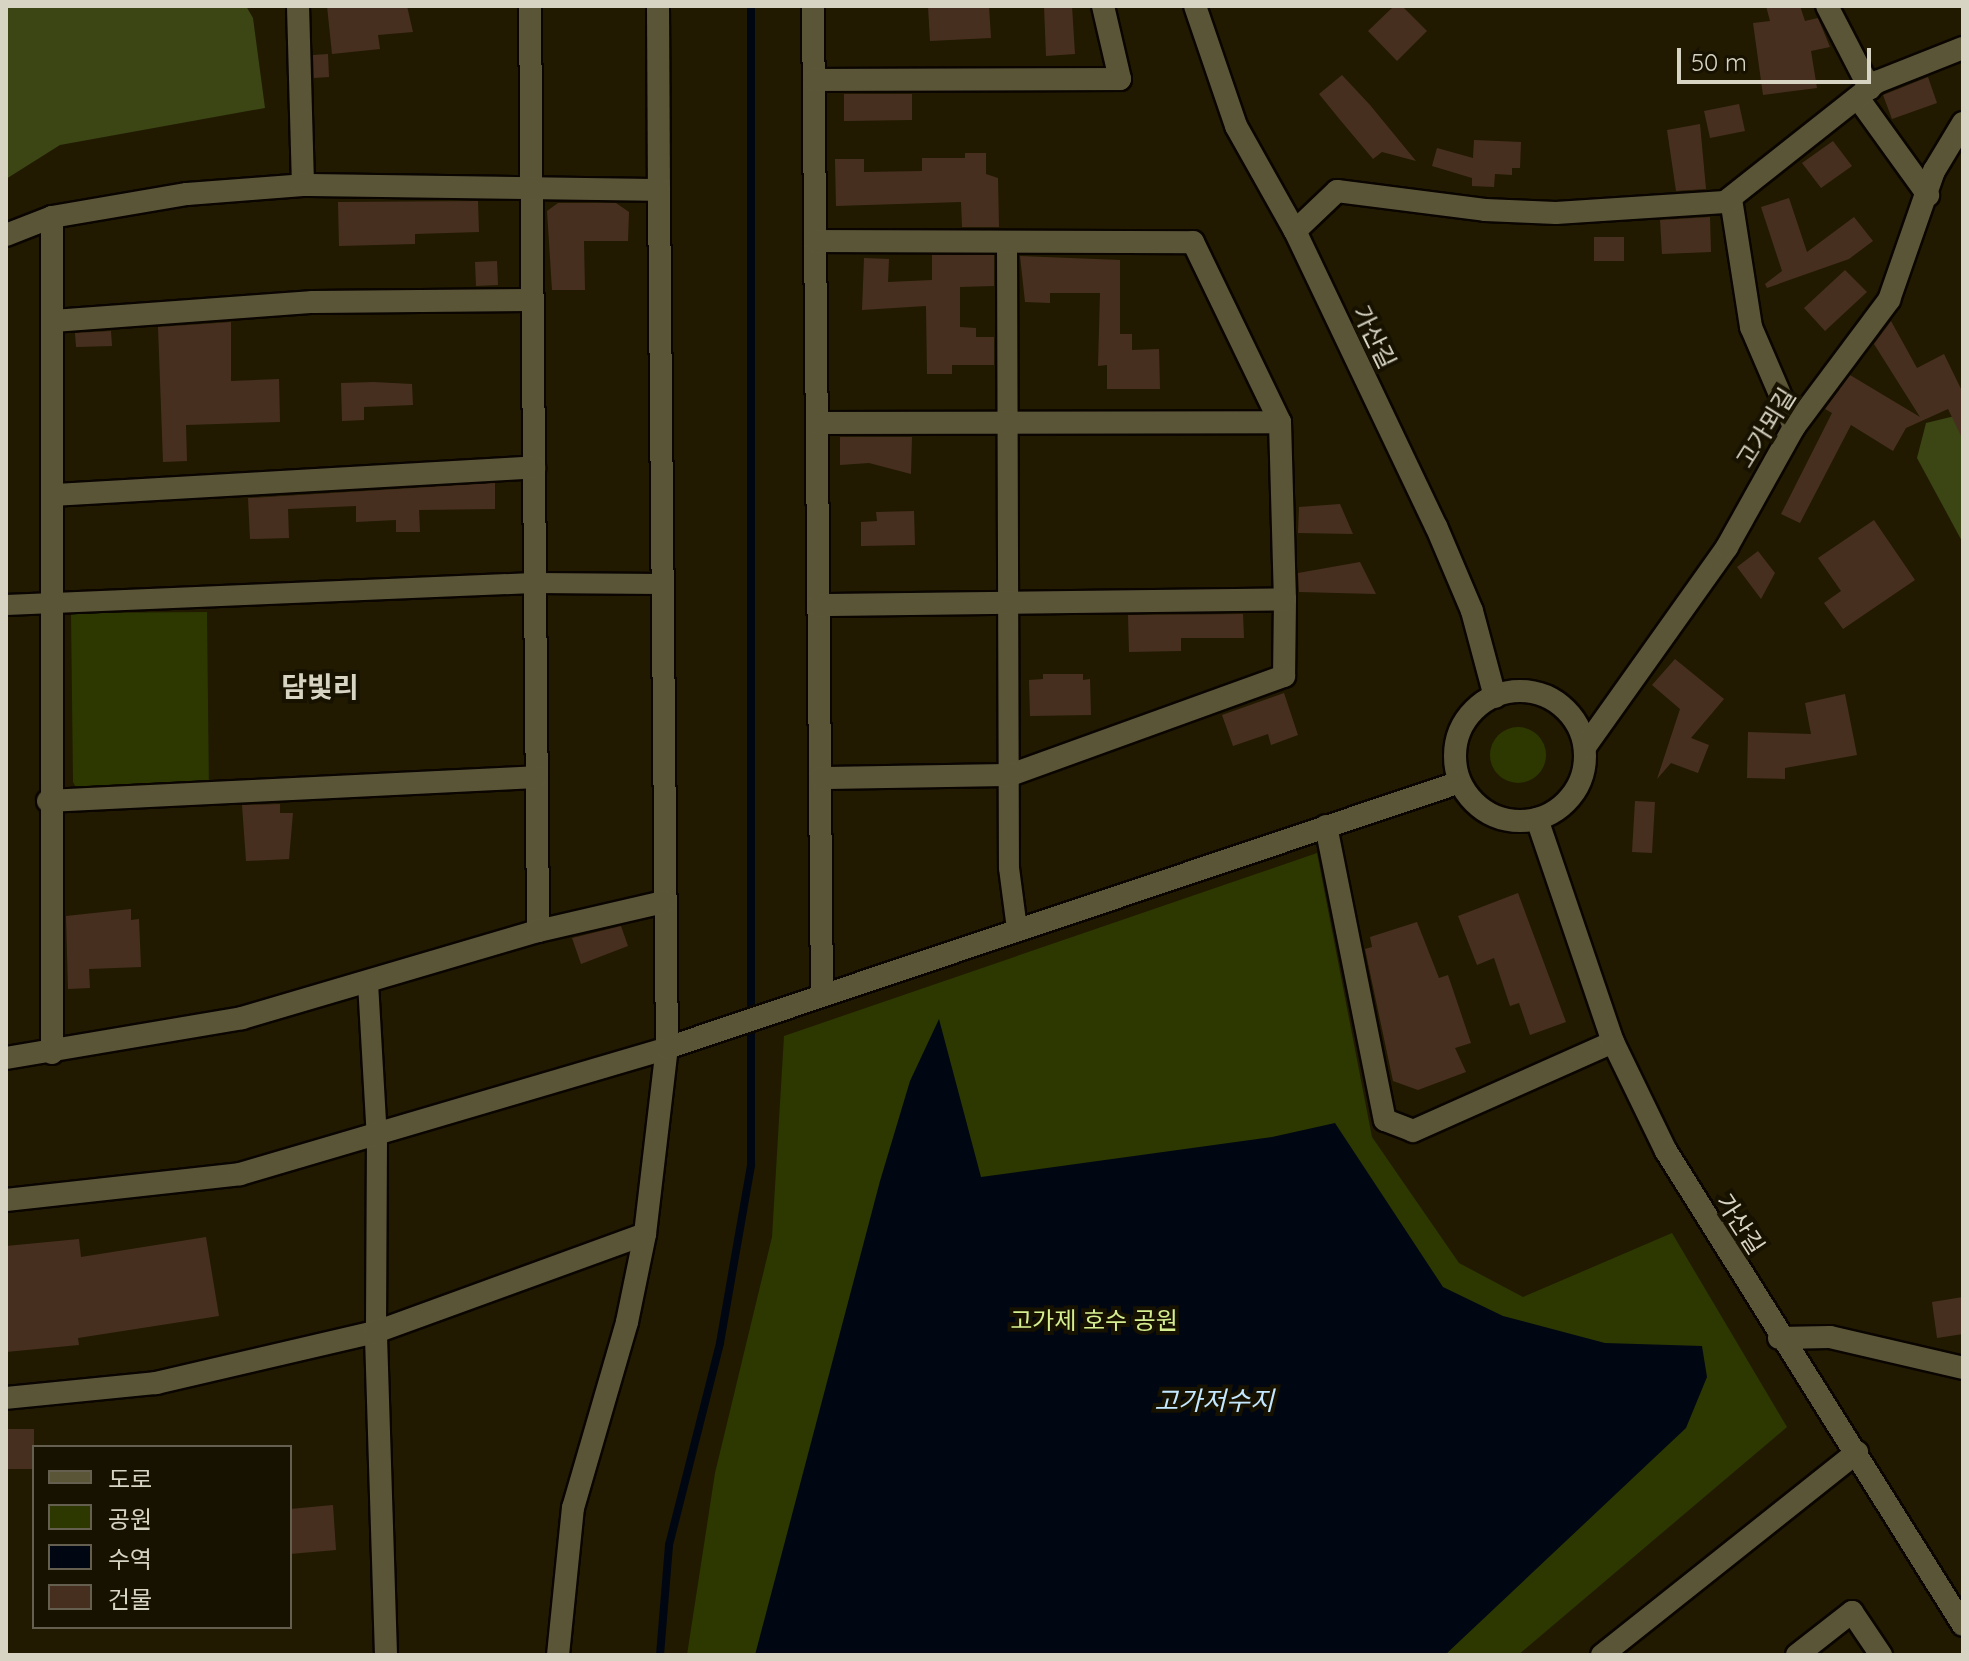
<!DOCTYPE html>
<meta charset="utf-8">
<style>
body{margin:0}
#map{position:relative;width:1969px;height:1661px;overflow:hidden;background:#211a01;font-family:Quicksand,"Noto Sans KR",sans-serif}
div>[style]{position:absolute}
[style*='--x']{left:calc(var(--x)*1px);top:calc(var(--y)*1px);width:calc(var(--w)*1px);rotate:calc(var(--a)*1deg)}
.green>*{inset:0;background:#2c3800}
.round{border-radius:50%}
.forest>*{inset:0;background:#3b4614}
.water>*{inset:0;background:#000712}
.stream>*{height:8px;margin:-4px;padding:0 4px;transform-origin:4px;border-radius:4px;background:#000712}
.building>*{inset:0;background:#472f1f}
.roads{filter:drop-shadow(2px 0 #0a0500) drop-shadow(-2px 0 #0a0500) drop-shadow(0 2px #0a0500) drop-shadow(0 -2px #0a0500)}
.pedestrian>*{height:20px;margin:-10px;padding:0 10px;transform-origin:10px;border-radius:10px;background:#5b5538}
.minor>*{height:22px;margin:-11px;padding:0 11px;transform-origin:11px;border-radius:11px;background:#5b5538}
.minor>.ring{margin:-11px;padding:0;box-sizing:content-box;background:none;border:22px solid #5b5538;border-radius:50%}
.tertiary>*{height:22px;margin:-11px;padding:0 11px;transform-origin:11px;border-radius:11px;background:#5b5538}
span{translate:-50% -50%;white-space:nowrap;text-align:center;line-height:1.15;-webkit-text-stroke:8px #171100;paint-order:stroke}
.street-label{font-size:24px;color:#d7d4c4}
.park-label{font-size:24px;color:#d5ef90}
.water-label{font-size:26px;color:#c4e8ff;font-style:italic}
.quarter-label{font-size:28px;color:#d7d4c4;font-weight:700}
.frame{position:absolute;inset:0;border:8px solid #d7d4c4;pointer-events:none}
.legend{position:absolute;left:32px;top:1445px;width:260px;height:184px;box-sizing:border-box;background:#171100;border:2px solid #645f4e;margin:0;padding:10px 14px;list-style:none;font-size:24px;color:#d7d4c4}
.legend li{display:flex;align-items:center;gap:16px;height:40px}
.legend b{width:40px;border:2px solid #645f4e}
.scale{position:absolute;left:1677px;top:48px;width:194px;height:36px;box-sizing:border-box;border:4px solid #d7d4c4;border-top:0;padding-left:10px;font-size:24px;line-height:28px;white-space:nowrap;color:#d7d4c4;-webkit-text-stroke:6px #171100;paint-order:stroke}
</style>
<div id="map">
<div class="green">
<i style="clip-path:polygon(207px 612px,209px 792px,79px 793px,73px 782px,71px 613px)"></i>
<i class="round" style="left:1490px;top:727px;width:56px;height:56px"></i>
<i style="clip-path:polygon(1317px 853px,1372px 1137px,1459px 1263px,1523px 1297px,1672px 1233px,1787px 1427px,1518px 1655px,687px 1655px,715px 1473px,772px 1237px,784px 1036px)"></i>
</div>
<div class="forest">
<i style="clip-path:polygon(6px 6px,246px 6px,253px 18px,265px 108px,60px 145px,6px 179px)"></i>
<i style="clip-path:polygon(1963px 414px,1963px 543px,1917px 458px,1926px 423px)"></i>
</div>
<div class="water">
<i style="clip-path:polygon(939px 1019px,981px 1177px,1272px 1137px,1335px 1123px,1443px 1287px,1503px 1316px,1605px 1343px,1702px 1346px,1707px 1377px,1686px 1428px,1445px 1655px,755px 1655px,880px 1181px,910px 1081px)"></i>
</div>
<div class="stream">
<i style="--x:660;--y:1655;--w:110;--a:-85.3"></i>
<i style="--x:669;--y:1545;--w:208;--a:-75.8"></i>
<i style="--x:720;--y:1343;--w:181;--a:-80.1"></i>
<i style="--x:751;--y:1165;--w:1159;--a:-90"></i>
</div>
<div class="building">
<i style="clip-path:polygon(327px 6px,407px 6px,413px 32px,378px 35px,380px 49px,332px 54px)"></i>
<i style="clip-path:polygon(928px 6px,989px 6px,991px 38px,930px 41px)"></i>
<i style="clip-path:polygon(1044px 6px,1072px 6px,1075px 54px,1046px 56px)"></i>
<i style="clip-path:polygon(1394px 6px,1402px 6px,1427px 31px,1397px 61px,1368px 31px)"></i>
<i style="clip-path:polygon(1766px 6px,1800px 6px,1805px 21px,1818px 18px,1830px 47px,1811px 51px,1817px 88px,1763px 95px,1753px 23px,1770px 21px)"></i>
<i style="clip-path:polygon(328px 54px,329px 77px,314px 78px,313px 55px)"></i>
<i style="clip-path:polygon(1342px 75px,1370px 105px,1416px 161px,1382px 152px,1373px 159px,1341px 121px,1319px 94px)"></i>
<i style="clip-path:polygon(1928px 77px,1937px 103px,1892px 119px,1883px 95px)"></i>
<i style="clip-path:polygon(844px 94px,912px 94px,912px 120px,844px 121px)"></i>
<i style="clip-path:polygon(1739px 104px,1745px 131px,1710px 138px,1704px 111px)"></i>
<i style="clip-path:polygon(1700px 124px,1706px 189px,1676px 191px,1667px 130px)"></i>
<i style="clip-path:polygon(1474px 140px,1521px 142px,1520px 168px,1512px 168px,1512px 175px,1495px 174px,1494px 187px,1472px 186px,1472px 178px,1432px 166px,1437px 148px,1473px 158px)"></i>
<i style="clip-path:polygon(1833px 141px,1852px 166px,1821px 188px,1802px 163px)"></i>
<i style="clip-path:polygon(965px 153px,986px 153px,986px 174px,998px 178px,999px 227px,962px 227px,961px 202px,836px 206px,835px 159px,864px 159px,864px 172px,922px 171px,922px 158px,965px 158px)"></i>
<i style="clip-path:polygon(1789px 198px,1807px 252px,1854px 217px,1873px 241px,1849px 259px,1767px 288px,1765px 284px,1782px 271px,1761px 207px)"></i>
<i style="clip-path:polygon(478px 201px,479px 232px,415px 234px,415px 244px,339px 246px,338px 202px)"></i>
<i style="clip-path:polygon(558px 203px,616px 203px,629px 212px,628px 241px,584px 241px,585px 290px,552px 290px,547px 211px)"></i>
<i style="clip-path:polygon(1710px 217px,1711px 252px,1662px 254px,1660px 220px)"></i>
<i style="clip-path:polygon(1594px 237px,1624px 237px,1624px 261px,1594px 261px)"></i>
<i style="clip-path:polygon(932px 255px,994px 255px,994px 286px,960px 287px,960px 327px,976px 328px,976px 337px,994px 337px,994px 365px,952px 365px,952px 374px,927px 374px,926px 306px,862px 310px,864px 258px,889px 259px,888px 282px,932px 280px)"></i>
<i style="clip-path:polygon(1020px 256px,1120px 260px,1120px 334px,1132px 334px,1132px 350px,1159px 349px,1160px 389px,1107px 389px,1107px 365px,1098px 366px,1100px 293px,1050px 293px,1050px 303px,1025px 302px)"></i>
<i style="clip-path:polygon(497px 261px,498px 285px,476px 286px,475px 262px)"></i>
<i style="clip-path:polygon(1845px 270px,1867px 292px,1825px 331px,1804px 308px)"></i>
<i style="clip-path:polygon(1891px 321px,1917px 368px,1944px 354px,1963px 393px,1963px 440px,1948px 409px,1906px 428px,1893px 451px,1851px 425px,1800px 523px,1781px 514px,1832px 413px,1825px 409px,1850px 375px,1920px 417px,1874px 344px)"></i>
<i style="clip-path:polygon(231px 322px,231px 381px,279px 379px,280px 422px,186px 425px,187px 461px,163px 462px,158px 327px)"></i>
<i style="clip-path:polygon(111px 331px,112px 346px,76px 347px,75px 333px)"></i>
<i style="clip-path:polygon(373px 382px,412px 384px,413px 405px,364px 407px,364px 420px,342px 421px,341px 383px)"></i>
<i style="clip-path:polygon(840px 437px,912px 437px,911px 474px,869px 463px,840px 465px)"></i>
<i style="clip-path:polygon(495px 483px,495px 509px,419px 510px,420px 532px,396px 532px,396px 520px,356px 522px,356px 506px,288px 509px,289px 538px,250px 539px,248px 498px)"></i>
<i style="clip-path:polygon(1340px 504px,1353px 534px,1298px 533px,1299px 507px)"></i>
<i style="clip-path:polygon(914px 511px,915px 545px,861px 546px,861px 522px,877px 521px,876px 512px)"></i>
<i style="clip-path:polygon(1874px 520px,1915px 580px,1843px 629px,1824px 603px,1841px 591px,1818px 558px)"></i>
<i style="clip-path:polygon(1758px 551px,1775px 573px,1761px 599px,1737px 567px)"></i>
<i style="clip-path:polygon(1360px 562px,1376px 594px,1299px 592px,1298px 573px)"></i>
<i style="clip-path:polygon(1243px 614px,1244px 638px,1181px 638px,1181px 651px,1129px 652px,1128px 615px)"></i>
<i style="clip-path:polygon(1675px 659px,1724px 699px,1691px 738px,1709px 745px,1698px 773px,1671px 763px,1657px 779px,1680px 709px,1652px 685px)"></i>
<i style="clip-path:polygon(1043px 674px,1083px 674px,1083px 680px,1090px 679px,1091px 715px,1030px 716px,1029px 680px,1043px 679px)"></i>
<i style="clip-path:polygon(1284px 693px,1298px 735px,1271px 745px,1268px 734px,1233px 746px,1222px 715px)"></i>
<i style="clip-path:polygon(1845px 694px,1857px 755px,1785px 768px,1785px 779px,1747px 778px,1748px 732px,1811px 734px,1805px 703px)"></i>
<i style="clip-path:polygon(1635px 801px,1655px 802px,1652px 853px,1632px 852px)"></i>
<i style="clip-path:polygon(280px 804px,280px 813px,293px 813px,289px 859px,246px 861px,242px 805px)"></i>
<i style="clip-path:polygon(1518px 893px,1566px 1022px,1530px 1035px,1519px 1003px,1510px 1006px,1494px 958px,1477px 965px,1458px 916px)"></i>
<i style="clip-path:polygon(131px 909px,131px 920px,139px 919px,141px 967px,89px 969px,90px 988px,68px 989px,66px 916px)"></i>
<i style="clip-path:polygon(1417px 922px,1439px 978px,1448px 975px,1471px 1043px,1455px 1048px,1466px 1072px,1418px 1090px,1393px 1081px,1365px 949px,1372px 947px,1370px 937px)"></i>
<i style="clip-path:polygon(621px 926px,628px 946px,581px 964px,572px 938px)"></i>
<i style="clip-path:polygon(206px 1237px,219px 1316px,78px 1338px,79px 1345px,6px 1352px,6px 1246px,79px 1239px,81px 1257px)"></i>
<i style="clip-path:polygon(1963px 1297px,1963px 1334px,1937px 1338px,1932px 1302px)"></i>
<i style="clip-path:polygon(6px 1429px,34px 1429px,34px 1469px,6px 1469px)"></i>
<i style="clip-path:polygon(333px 1505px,336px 1550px,290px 1554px,290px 1509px)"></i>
</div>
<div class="roads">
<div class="pedestrian">
<i style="--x:1007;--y:241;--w:627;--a:89.82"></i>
<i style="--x:1009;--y:868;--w:62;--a:82.5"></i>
<i style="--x:6;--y:605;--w:528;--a:-2.39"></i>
<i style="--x:534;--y:583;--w:128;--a:0.4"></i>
<i style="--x:368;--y:983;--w:154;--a:86.7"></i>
<i style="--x:377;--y:1137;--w:195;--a:90.3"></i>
</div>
<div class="minor">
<i style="--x:298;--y:6;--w:179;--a:88.4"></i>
<i style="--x:530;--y:6;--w:925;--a:89.5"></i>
<i style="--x:658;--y:6;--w:184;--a:89.7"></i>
<i style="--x:813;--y:6;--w:989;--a:89.48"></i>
<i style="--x:1827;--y:6;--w:93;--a:62.6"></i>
<i style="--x:814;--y:80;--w:306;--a:-0.2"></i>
<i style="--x:1120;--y:79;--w:75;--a:-103.1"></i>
<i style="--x:1858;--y:98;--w:120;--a:54.2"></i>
<i style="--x:1731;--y:199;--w:130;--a:81.1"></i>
<i style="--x:1751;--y:327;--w:109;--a:66.7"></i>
<i style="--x:1295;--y:231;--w:58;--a:-43.6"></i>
<i style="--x:1337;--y:191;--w:149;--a:7.3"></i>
<i style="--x:1485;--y:210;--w:71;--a:2.4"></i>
<i style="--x:1556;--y:213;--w:169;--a:-3.7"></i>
<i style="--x:1725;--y:202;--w:194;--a:-38.3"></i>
<i style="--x:1877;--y:82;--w:92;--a:-21.6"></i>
<i style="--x:6;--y:235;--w:49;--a:-21.4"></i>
<i style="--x:52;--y:217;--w:137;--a:-9.7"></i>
<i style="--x:187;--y:194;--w:116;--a:-4.4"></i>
<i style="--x:303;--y:185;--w:356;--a:0.8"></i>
<i style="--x:659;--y:190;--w:858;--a:89.47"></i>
<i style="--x:816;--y:241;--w:377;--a:0.2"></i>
<i style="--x:1193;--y:242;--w:200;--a:64.2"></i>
<i style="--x:53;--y:321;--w:261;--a:-4.2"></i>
<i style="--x:313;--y:302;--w:216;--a:-0.5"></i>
<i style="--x:820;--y:423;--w:460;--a:-0.1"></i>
<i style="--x:1280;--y:422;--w:177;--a:88.4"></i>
<i style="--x:1285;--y:599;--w:77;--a:90.7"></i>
<i style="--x:1284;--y:676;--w:290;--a:160.1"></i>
<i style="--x:1011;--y:775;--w:189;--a:179.1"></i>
<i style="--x:54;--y:495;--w:481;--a:-3.3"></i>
<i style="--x:819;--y:605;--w:466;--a:-0.7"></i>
<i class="ring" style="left:1455px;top:691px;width:108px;height:108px"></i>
<i style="--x:1585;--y:747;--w:245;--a:-54.6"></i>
<i style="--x:1727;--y:547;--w:137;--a:-60.8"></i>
<i style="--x:1794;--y:427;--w:159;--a:-53.2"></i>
<i style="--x:1889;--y:300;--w:137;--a:-70.8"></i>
<i style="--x:1934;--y:171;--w:56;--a:-58.9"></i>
<i style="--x:48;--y:801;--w:488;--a:-2.8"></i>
<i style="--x:1326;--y:826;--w:300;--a:78.7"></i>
<i style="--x:1385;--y:1120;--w:30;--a:21"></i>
<i style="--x:1413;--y:1131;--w:219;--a:-24"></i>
<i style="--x:52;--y:1053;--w:836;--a:-90"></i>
<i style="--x:6;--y:1058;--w:239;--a:-9.6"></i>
<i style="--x:242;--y:1018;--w:309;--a:-16.4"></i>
<i style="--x:538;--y:931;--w:129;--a:-13"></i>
<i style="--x:1779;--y:1338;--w:51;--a:-1.1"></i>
<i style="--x:1830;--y:1337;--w:137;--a:13.1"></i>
<i style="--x:6;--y:1398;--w:151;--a:-5.7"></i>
<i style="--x:156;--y:1383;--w:226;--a:-13.1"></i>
<i style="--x:386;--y:1655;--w:323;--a:-91.8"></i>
<i style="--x:376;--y:1332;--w:286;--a:-20"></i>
<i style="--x:1602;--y:1655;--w:326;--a:-38.5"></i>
<i style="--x:1797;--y:1655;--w:70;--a:-38"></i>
<i style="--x:1852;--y:1612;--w:52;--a:56"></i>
</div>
<div class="tertiary">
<i style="--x:1195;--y:6;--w:127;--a:71.1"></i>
<i style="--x:1236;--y:126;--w:120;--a:60.7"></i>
<i style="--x:1295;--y:231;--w:327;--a:64.5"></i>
<i style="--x:1436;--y:526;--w:92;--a:67"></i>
<i style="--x:1472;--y:611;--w:89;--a:75"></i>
<i style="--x:1537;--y:819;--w:236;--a:71.2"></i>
<i style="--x:1613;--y:1042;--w:121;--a:64.1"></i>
<i style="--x:1666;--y:1151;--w:559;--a:57.93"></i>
<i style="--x:6;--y:1200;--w:235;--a:-6.3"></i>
<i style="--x:240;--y:1174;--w:445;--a:-16.4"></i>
<i style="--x:558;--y:1655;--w:148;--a:-84.2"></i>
<i style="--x:573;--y:1508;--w:194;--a:-73.8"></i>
<i style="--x:627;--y:1322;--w:90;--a:-78.4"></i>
<i style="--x:645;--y:1234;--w:187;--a:-83.3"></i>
<i style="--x:667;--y:1048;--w:836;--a:-18.54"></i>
</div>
</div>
<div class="street-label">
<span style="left:1374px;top:337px;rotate:64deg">가산길</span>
<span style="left:1766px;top:428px;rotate:-58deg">고가뫼길</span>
<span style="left:1740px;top:1224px;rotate:57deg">가산길</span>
</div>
<div class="park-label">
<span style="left:1094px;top:1321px">고가제 호수 공원</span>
</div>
<div class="water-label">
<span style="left:1214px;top:1401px">고가저수지</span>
</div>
<div class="quarter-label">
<span style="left:320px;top:687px">담빛리</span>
</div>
<div class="frame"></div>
<ul class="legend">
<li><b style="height:10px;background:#5b5538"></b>도로</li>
<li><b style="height:22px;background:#2c3800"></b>공원</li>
<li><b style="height:22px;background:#000712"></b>수역</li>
<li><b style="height:22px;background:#472f1f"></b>건물</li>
</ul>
<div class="scale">50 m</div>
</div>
